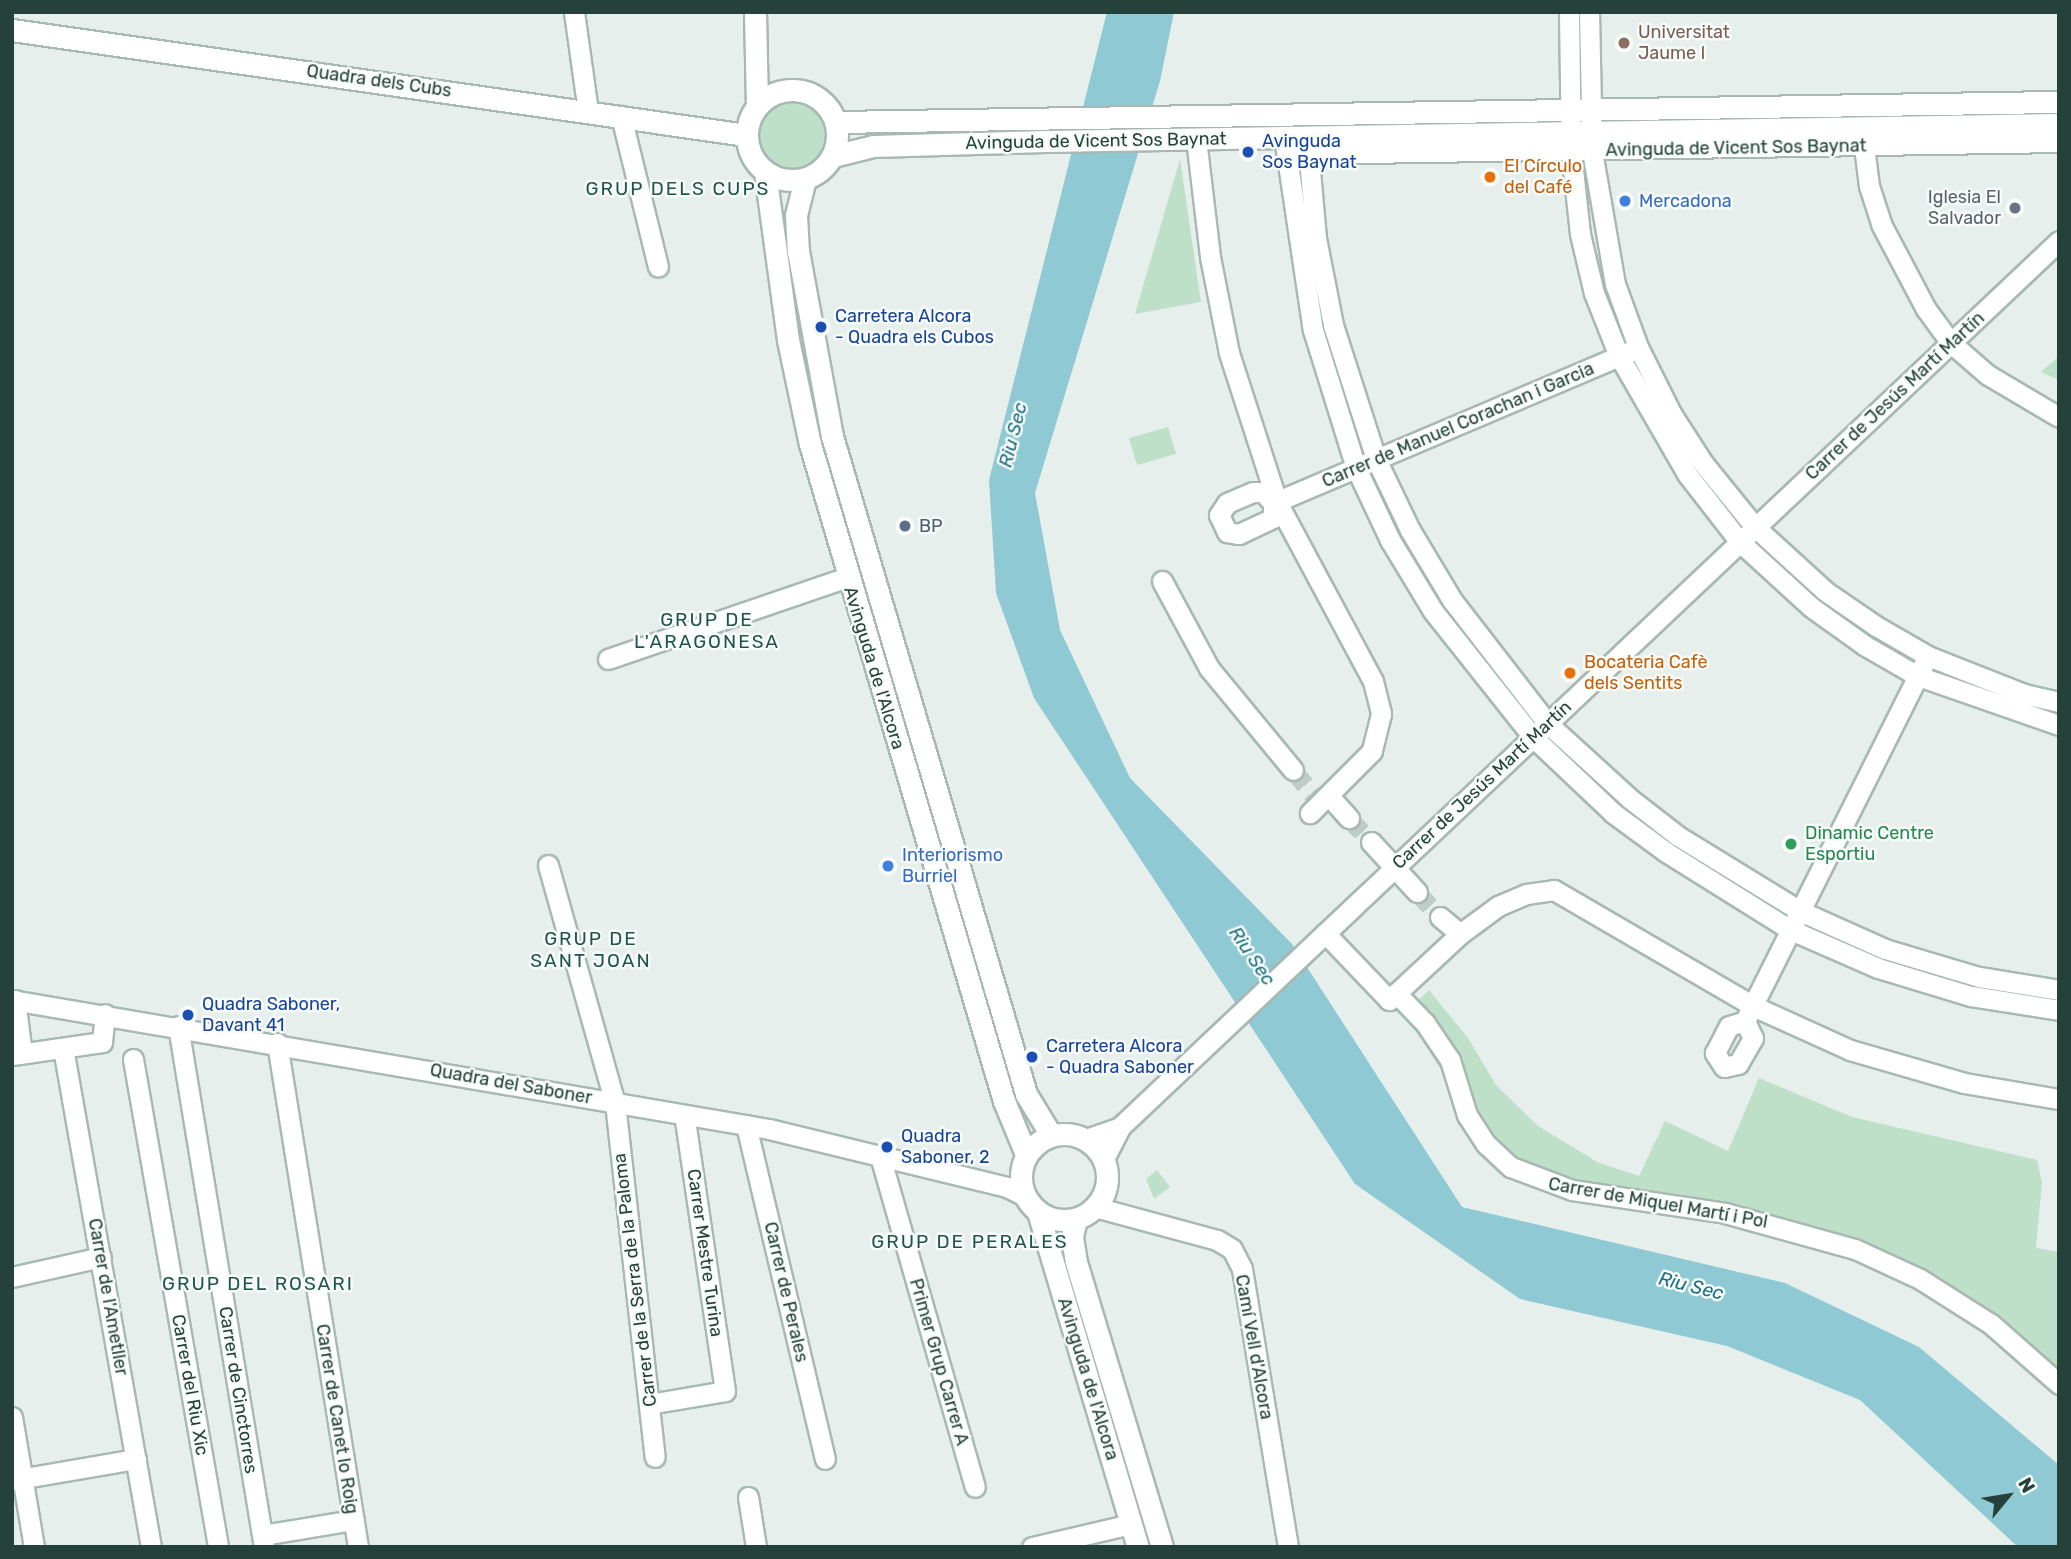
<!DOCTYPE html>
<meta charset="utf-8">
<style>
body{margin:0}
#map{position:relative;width:2071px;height:1559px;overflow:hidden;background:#e6efeb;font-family:Rubik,sans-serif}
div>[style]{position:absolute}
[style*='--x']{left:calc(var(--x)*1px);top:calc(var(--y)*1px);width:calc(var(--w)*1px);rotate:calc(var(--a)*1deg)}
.green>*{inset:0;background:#bfe0c8}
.round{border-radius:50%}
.water>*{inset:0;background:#8ec9d4}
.street-tunnel>*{height:19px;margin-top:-9.5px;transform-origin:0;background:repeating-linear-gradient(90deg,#bfccc8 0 19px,transparent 0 29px)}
.roads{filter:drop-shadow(2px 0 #a8b8b2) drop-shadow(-2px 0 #a8b8b2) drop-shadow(0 2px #a8b8b2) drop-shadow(0 -2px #a8b8b2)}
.street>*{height:19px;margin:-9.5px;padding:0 9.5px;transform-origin:9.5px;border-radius:9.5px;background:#fff}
.secondary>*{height:21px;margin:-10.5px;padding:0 10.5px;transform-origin:10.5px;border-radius:10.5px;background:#fff}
.secondary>.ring{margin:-10.5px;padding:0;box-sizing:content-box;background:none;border:21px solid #fff;border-radius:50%}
.dots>*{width:19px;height:19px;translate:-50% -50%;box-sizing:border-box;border:4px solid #f7fbf9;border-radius:50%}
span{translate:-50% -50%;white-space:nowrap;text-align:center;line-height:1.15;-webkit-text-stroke:5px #f7fbf9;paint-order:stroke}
.education-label{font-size:18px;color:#785e54}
.left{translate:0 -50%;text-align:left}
.street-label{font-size:18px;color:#24423a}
.transit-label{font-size:18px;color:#164399}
.food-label{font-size:18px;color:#c56008}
.worship-label{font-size:18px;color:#5b616d}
.right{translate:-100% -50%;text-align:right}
.shop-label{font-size:18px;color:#366cbe}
.service-label{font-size:18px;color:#4e5e75}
.leisure-label{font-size:18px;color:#27864d}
.neighbourhood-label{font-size:19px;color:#1f5548;letter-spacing:2px}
.water-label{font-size:19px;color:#1c6f80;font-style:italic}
.frame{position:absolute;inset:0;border:14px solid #24423a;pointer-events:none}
.north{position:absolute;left:1973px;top:1461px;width:70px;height:70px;-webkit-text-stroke:5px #f7fbf9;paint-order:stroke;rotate:60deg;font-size:19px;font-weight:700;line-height:28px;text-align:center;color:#24423a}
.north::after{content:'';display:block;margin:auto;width:24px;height:32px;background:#24423a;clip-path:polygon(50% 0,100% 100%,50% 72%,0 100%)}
</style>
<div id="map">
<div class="green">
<i class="round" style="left:758px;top:102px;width:68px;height:68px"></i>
<i style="clip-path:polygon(1180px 159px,1201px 302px,1135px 314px)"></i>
<i style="clip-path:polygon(2059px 356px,2059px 380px,2041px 372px)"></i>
<i style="clip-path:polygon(1168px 427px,1176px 454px,1137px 465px,1129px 438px)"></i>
<i style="clip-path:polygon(1429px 990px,1468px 1038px,1496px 1085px,1538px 1126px,1599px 1163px,1639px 1176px,1665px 1121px,1728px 1151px,1759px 1078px,1852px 1117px,2037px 1160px,2042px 1182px,2036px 1248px,2059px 1252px,2059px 1395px,1983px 1329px,1917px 1287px,1852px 1256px,1726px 1221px,1573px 1198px,1534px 1187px,1506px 1172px,1405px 1013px)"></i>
<i style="clip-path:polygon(1157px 1170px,1170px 1187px,1154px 1199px,1146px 1179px)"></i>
</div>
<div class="water">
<i style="clip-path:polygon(1107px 12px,1174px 12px,1160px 81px,1035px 493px,1060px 630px,1130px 778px,1292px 944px,1462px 1207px,1785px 1283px,1919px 1347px,2059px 1465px,2059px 1547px,2018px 1547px,1860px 1400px,1727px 1346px,1520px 1299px,1355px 1184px,1034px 698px,996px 593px,989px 480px)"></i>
</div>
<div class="street-tunnel">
<i style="--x:1293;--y:770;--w:34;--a:50"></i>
<i style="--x:1349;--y:818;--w:33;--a:47"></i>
<i style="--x:1417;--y:892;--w:34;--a:47"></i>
</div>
<div class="roads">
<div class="street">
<i style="--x:574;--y:12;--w:100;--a:82"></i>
<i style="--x:1569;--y:12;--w:139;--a:89.2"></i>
<i style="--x:1571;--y:151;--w:83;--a:83.8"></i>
<i style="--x:1580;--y:234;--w:61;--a:76.7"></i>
<i style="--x:1594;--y:293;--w:68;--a:68.4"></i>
<i style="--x:1619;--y:356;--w:136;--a:60"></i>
<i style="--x:1687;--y:474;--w:86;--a:52.1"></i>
<i style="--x:1740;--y:542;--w:96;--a:42.5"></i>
<i style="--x:1811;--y:607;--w:65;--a:35.6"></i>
<i style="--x:1864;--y:645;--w:62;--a:29.9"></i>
<i style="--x:1918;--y:676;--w:149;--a:19.2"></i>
<i style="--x:1589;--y:12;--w:139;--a:88.8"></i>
<i style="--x:1592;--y:151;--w:135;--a:80.2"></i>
<i style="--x:1615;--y:284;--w:67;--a:69.9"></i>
<i style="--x:1638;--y:347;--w:74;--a:63.4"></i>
<i style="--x:1671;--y:413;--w:59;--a:57.4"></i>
<i style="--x:1703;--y:463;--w:82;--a:50.9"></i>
<i style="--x:1755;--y:527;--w:95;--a:42.4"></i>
<i style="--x:1825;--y:591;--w:62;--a:34.5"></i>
<i style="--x:1876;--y:626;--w:60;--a:30"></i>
<i style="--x:1928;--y:656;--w:103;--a:21.6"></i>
<i style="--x:2024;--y:694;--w:36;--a:13"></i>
<i style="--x:621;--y:116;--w:155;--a:76.2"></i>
<i style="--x:1284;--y:137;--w:195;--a:81.5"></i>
<i style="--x:1313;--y:330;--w:145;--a:72.7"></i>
<i style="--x:1356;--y:468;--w:80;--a:64.7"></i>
<i style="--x:1390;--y:540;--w:83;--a:58.8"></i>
<i style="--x:1433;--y:611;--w:161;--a:51.6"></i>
<i style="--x:1533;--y:737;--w:110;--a:43.5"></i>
<i style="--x:1613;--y:813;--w:66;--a:36.3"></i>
<i style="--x:1666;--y:852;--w:147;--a:32"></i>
<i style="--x:1791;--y:930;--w:95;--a:23.6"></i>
<i style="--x:1878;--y:968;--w:97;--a:16.8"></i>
<i style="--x:1971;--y:996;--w:89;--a:9"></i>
<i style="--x:1307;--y:137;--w:101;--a:84.9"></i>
<i style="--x:1316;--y:238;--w:89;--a:78.9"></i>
<i style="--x:1333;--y:325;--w:141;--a:72.2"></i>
<i style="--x:1376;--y:459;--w:79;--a:64.4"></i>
<i style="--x:1410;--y:530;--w:82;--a:59"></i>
<i style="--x:1452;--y:600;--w:155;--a:52.3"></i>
<i style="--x:1547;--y:723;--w:111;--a:42.4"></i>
<i style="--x:1629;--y:798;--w:62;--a:37.8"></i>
<i style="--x:1678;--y:836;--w:143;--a:31.6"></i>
<i style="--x:1800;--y:911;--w:93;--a:24.1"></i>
<i style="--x:1885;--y:949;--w:98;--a:16.6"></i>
<i style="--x:1979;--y:977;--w:81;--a:9.2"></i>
<i style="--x:1196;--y:139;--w:119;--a:83.2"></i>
<i style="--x:1210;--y:257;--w:98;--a:78.8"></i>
<i style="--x:1229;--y:353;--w:157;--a:72.1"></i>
<i style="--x:1277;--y:502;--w:203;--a:61.8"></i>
<i style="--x:1373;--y:681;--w:34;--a:76"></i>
<i style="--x:1381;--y:714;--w:38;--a:104"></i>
<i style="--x:1372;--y:751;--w:88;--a:135"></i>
<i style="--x:1864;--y:146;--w:40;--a:82.9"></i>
<i style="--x:1869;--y:186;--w:40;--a:72"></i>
<i style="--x:1881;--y:224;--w:96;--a:62.1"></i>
<i style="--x:1926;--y:309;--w:42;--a:53.7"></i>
<i style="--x:1951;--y:343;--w:49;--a:40.9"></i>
<i style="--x:1988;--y:375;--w:82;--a:30.6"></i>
<i style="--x:1298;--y:154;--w:761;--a:-0.9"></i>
<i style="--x:1253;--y:492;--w:10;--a:0"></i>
<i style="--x:1263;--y:492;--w:15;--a:48"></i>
<i style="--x:1273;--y:503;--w:15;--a:90"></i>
<i style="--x:1273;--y:518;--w:38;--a:155"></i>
<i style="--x:1239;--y:534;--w:12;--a:-171"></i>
<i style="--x:1227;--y:532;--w:19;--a:-115"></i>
<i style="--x:1219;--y:515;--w:14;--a:-56"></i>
<i style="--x:1227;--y:503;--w:28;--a:-23"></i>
<i style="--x:1273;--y:503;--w:389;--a:-23"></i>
<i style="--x:1162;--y:581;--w:99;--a:61.6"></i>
<i style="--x:1209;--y:668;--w:132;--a:50.5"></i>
<i style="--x:608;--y:659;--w:253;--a:-18.9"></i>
<i style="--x:1329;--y:796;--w:30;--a:48"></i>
<i style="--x:1371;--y:842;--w:68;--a:47.4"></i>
<i style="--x:548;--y:865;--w:247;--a:74.3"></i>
<i style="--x:615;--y:1103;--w:356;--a:83.6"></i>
<i style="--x:1440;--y:917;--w:26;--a:40"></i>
<i style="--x:1460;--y:934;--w:47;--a:-36.4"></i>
<i style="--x:1498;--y:906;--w:30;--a:-23"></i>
<i style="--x:1526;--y:894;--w:28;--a:-8"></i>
<i style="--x:1554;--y:890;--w:230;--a:30.2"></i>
<i style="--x:1753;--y:1006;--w:107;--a:24.4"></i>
<i style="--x:1850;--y:1050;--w:119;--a:16.1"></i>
<i style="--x:1964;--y:1083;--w:96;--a:9.6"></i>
<i style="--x:1325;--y:933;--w:93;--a:46.3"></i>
<i style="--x:1389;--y:1000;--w:97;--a:-42.9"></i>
<i style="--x:1396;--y:993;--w:42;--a:46"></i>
<i style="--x:1425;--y:1023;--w:45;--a:56"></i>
<i style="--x:1450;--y:1060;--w:58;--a:72.8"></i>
<i style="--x:1467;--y:1115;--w:35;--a:57"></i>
<i style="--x:1486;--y:1144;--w:34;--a:43"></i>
<i style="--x:1511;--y:1167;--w:65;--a:20.7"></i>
<i style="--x:1572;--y:1190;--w:155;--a:8.5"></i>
<i style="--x:1725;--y:1213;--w:135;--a:15.5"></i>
<i style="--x:1855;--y:1249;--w:72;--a:24.8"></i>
<i style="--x:1920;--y:1279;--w:84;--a:32.4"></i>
<i style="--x:1991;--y:1324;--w:91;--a:41.4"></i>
<i style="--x:12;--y:1000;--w:768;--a:9.67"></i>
<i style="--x:769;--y:1129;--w:245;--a:13.7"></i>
<i style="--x:1007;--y:1187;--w:20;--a:27"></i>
<i style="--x:15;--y:1000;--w:54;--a:82.6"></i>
<i style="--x:1745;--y:1021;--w:19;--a:65"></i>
<i style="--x:1753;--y:1038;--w:30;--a:120"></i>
<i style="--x:1738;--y:1064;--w:14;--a:168"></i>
<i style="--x:1724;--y:1067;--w:17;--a:-123"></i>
<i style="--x:1715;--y:1053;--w:30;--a:-63"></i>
<i style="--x:1729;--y:1026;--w:17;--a:-17"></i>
<i style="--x:1745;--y:1021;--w:397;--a:-63.4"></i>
<i style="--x:178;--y:1026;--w:528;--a:80.63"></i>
<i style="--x:277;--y:1043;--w:510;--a:80.87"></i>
<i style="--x:63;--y:1048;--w:507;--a:80"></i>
<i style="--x:12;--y:1055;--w:91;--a:-8.2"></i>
<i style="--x:102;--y:1042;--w:28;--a:-84"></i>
<i style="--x:133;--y:1059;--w:495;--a:80.1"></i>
<i style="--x:746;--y:1125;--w:343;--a:76.7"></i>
<i style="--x:1086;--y:1139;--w:36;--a:-19"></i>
<i style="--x:880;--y:1156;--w:344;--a:74"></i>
<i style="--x:1104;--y:1159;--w:36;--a:-63"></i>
<i style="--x:1120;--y:1127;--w:1291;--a:-43.34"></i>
<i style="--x:1095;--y:1207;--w:126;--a:15.1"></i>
<i style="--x:1217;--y:1240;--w:17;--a:31"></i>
<i style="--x:1232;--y:1249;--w:22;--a:63"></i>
<i style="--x:1242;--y:1269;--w:282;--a:80.6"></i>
<i style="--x:12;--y:1277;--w:91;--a:-12.7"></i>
<i style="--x:649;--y:1404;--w:77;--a:-9.7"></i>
<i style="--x:725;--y:1391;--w:279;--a:-98.4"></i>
<i style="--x:12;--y:1417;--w:132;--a:80.4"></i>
<i style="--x:13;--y:1480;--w:125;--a:-9.7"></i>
<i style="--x:748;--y:1497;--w:51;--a:80.9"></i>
<i style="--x:262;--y:1535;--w:93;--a:-9.3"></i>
<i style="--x:1032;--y:1547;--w:102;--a:-13.1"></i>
</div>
<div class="secondary">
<i style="--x:755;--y:12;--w:93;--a:88.8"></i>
<i style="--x:12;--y:30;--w:741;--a:8.14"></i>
<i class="ring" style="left:747px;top:90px;width:69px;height:69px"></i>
<i style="--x:836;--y:122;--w:1223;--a:-0.94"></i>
<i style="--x:833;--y:156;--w:41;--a:-14"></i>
<i style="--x:873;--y:146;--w:172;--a:-1.7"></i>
<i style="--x:1045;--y:141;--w:1014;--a:-0.96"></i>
<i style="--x:765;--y:172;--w:170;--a:82.2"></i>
<i style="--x:788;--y:340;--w:106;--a:78.1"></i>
<i style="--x:810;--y:444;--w:685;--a:73.55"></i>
<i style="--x:1004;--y:1101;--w:57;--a:67.5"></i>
<i style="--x:805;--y:179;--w:37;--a:104"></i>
<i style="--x:796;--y:215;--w:36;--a:87"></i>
<i style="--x:798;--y:251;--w:188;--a:79.6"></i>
<i style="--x:832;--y:436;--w:686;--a:73.57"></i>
<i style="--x:1026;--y:1094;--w:48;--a:58.6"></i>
<i class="ring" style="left:1021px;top:1134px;width:65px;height:65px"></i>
<i style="--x:1038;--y:1212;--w:350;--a:73.4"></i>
<i style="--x:1076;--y:1219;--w:18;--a:103"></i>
<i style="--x:1072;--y:1237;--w:25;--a:81"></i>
<i style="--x:1076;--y:1262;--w:298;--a:73.2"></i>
</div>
</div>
<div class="dots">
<i style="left:1624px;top:43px;background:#8d6e63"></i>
<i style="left:1248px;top:152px;background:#1a4fb4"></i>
<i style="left:1490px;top:177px;background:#e8710a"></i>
<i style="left:1625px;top:201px;background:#3f7fe0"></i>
<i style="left:2015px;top:208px;background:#6b7280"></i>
<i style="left:821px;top:327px;background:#1a4fb4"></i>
<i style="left:905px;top:526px;background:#5c6f8a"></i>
<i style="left:1570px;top:673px;background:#e8710a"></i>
<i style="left:1791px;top:844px;background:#2e9e5b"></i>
<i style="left:888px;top:866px;background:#3f7fe0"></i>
<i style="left:188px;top:1015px;background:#1a4fb4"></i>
<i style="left:1032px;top:1057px;background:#1a4fb4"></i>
<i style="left:887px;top:1147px;background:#1a4fb4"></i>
</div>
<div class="education-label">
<span class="left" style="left:1638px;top:43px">Universitat<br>Jaume I</span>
</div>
<div class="street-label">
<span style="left:379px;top:81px;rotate:8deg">Quadra dels Cubs</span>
<span style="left:1096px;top:141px;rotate:-1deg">Avinguda de Vicent Sos Baynat</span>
<span style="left:1736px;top:148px;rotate:-1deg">Avinguda de Vicent Sos Baynat</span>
<span style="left:1895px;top:396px;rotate:-43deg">Carrer de Jesús Martí Martín</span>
<span style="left:1458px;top:425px;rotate:-23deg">Carrer de Manuel Corachan i Garcia</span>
<span style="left:874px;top:668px;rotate:73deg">Avinguda de l'Alcora</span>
<span style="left:1482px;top:785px;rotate:-43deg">Carrer de Jesús Martí Martín</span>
<span style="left:511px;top:1084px;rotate:10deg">Quadra del Saboner</span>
<span style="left:1658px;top:1203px;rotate:10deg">Carrer de Miquel Martí i Pol</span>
<span style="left:705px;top:1253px;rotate:82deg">Carrer Mestre Turina</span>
<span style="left:635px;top:1280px;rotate:-97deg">Carrer de la Serra de la Paloma</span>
<span style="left:786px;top:1292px;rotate:77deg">Carrer de Perales</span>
<span style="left:108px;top:1297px;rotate:80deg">Carrer de l'Ametller</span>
<span style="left:1254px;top:1347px;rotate:80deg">Camí Vell d'Alcora</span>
<span style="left:939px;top:1362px;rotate:74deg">Primer Grup Carrer A</span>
<span style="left:1088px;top:1379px;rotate:73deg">Avinguda de l'Alcora</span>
<span style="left:190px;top:1385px;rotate:80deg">Carrer del Riu Xic</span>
<span style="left:238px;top:1390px;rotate:81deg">Carrer de Cinctorres</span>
<span style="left:337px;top:1419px;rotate:81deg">Carrer de Canet lo Roig</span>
</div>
<div class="transit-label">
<span class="left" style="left:1262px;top:152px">Avinguda<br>Sos Baynat</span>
<span class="left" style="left:835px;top:327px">Carretera Alcora<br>- Quadra els Cubos</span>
<span class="left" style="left:202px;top:1015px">Quadra Saboner,<br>Davant 41</span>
<span class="left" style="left:1046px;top:1057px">Carretera Alcora<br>- Quadra Saboner</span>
<span class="left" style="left:901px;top:1147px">Quadra<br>Saboner, 2</span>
</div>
<div class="food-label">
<span class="left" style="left:1504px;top:177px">El Círculo<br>del Café</span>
<span class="left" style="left:1584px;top:673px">Bocateria Cafè<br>dels Sentits</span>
</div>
<div class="worship-label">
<span class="right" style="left:2001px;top:208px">Iglesia El<br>Salvador</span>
</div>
<div class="shop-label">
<span class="left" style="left:1639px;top:201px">Mercadona</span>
<span class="left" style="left:902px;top:866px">Interiorismo<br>Burriel</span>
</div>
<div class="service-label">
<span class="left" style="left:919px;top:526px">BP</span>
</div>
<div class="leisure-label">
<span class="left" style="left:1805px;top:844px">Dinamic Centre<br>Esportiu</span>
</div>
<div class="neighbourhood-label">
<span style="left:678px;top:189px">GRUP DELS CUPS</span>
<span style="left:707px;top:631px">GRUP DE<br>L'ARAGONESA</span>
<span style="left:591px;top:950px">GRUP DE<br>SANT JOAN</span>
<span style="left:970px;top:1242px">GRUP DE PERALES</span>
<span style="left:258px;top:1284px">GRUP DEL ROSARI</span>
</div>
<div class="water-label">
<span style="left:1013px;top:435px;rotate:-76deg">Riu Sec</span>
<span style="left:1252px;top:956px;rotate:56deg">Riu Sec</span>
<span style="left:1691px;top:1286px;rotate:14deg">Riu Sec</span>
</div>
<div class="frame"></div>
<div class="north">N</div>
</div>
